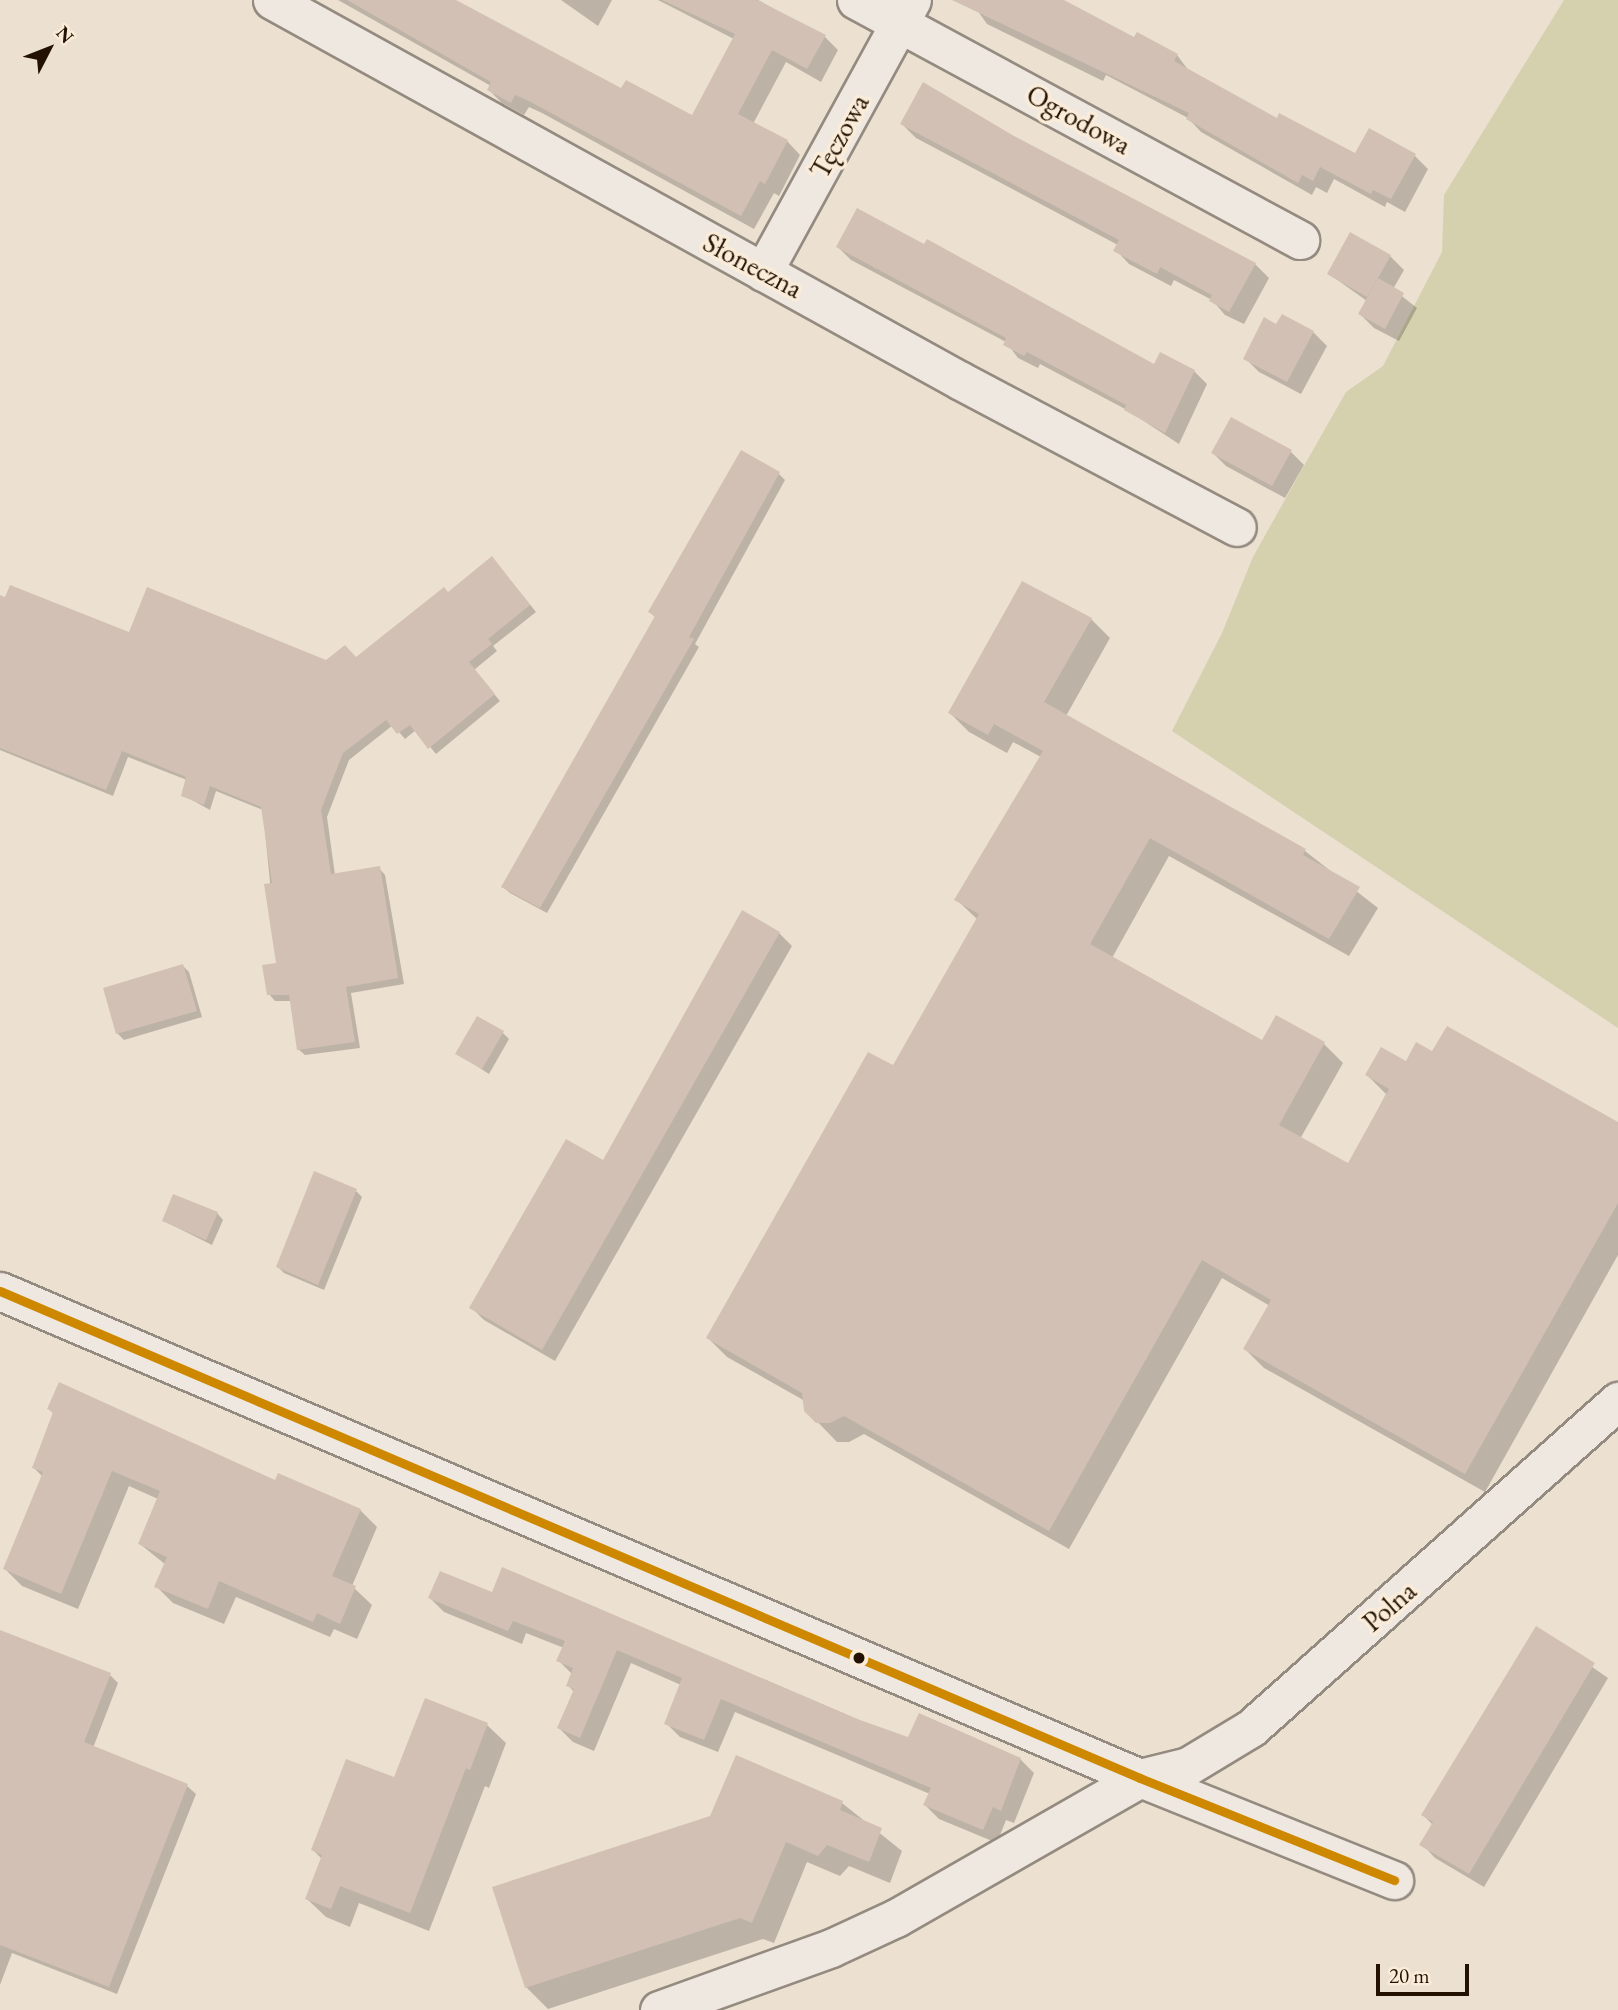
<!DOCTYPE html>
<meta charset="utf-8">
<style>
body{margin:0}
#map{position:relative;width:1618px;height:2010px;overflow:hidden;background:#ece0d0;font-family:"EB Garamond",serif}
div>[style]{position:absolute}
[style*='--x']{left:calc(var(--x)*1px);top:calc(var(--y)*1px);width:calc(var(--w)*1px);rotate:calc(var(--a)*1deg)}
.green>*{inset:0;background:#d5d0ad}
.shadow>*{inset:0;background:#0003}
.building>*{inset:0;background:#d3c0b5}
.roads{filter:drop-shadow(2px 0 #948b80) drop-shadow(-2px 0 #948b80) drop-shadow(0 2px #948b80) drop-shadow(0 -2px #948b80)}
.minor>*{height:37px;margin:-18.5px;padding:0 18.5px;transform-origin:18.5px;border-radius:18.5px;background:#efe8e1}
.bus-1>*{height:9px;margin:-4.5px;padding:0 4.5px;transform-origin:4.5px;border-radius:4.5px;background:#cd8800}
.dots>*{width:19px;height:19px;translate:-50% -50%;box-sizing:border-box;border:4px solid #faecd9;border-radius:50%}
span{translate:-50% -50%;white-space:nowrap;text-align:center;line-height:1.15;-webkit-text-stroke:7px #faecd9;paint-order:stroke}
.street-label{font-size:28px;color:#231201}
.north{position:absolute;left:14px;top:14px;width:70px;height:70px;-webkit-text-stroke:5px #faecd9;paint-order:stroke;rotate:48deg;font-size:19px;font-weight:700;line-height:28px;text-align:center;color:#231201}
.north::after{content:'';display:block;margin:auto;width:24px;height:32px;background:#231201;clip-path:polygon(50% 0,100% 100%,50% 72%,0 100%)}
.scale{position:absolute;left:1376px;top:1964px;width:93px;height:32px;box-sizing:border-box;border:4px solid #231201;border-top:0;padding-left:9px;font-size:21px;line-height:24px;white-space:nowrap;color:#231201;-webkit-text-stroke:5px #faecd9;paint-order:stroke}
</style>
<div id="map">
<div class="green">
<i style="clip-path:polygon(1564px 0,1618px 0,1618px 1028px,1172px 731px,1222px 633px,1253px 557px,1296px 480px,1346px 392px,1383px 366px,1442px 252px,1444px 195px)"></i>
</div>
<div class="shadow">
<i style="clip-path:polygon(338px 0,451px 0,622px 90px,692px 117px,734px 39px,658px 0,758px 0,825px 37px,838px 50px,821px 82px,786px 62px,753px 124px,787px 141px,800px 155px,779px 196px,774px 193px,754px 229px,542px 113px,529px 107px,524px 115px,502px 103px,489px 90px,491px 86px)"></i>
<i style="clip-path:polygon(561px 0,612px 0,598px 26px)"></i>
<i style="clip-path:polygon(970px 0,1060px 0,1135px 39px,1177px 55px,1189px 71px,1277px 120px,1356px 156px,1370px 131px,1415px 156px,1428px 169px,1405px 212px,1387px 202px,1385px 207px,1334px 179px,1327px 193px,1316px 187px,1312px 195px,1201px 132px,1188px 118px,1106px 75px,1103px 81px,987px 24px)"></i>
<i style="clip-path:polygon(902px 124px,1255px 264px,1269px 278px,1244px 324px,1225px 315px,1212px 300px,1174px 280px,1171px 286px,1129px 264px,1116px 250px,1118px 245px,916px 138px)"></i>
<i style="clip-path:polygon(838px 247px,1154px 367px,1194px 371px,1207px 384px,1179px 444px,1127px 410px,1040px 364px,1038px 368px,1018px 358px,1006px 342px,851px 260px)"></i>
<i style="clip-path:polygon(1390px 256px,1404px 270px,1393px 289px,1417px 308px,1399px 341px,1374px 328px,1360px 314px,1367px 301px,1329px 274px)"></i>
<i style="clip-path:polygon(1313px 332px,1327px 346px,1301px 394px,1259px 372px,1245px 358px)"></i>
<i style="clip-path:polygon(1291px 452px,1304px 465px,1285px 498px,1226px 466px,1213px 453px)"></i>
<i style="clip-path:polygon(779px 474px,785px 480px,695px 644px,699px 647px,547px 913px,510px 893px,503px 887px,656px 618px,650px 612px)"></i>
<i style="clip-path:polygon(498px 565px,536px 612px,493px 646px,497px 651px,474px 670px,500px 701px,436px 754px,416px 730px,405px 739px,393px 725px,349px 760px,327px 817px,335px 875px,379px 868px,385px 875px,404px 984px,351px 993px,360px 1048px,305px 1055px,298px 1049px,292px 1001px,275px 1001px,269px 994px,278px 965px,263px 810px,216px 791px,210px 810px,183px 795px,187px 780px,128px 757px,113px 796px,0 750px,0 597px,130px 635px,326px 662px,356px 659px,448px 593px)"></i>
<i style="clip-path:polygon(1091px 619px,1110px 638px,1066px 716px,1305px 851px,1378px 908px,1349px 956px,1169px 856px,1112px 958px,1262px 1043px,1324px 1044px,1343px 1063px,1300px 1139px,1349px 1166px,1386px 1094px,1367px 1075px,1433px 1054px,1618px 1124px,1618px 1255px,1485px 1492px,1264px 1368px,1245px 1349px,1270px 1306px,1222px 1278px,1069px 1549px,864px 1434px,849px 1442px,837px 1442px,806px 1410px,805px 1401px,727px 1357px,708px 1338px,894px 1068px,977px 919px,957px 900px,1041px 757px,1013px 742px,1007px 753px,969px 732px,950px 713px)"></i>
<i style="clip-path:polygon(779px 933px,792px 946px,555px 1361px,484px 1320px,471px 1307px,603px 1163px)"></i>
<i style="clip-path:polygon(183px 966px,189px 972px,202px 1017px,124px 1040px,118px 1034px,105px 989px)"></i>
<i style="clip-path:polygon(503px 1033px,509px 1039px,489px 1074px,458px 1054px)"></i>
<i style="clip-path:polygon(356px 1191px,362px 1197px,324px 1290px,284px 1273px,278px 1267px)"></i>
<i style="clip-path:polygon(217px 1213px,223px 1220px,212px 1245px,164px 1221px)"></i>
<i style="clip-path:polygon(49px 1409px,360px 1510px,377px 1527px,352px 1586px,372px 1605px,357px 1639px,334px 1629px,330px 1637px,236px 1597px,224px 1624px,173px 1603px,156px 1586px,166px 1565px,140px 1544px,158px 1499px,129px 1486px,78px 1609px,22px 1586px,5px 1569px,43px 1477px,34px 1468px,54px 1414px)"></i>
<i style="clip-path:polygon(493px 1594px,909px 1739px,1020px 1759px,1034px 1773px,1014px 1823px,1006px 1820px,997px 1843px,939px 1819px,925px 1805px,930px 1794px,735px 1712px,718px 1752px,680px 1737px,666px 1723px,681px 1685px,631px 1663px,594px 1751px,573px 1742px,559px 1728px,574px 1692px,568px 1685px,572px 1674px,558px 1660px,564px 1648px,526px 1633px,522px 1644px,444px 1612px,430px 1598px)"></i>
<i style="clip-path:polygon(1536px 1628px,1608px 1678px,1484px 1887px,1435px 1858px,1422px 1844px,1433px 1825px,1423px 1815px)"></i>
<i style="clip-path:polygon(0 1631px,110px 1675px,118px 1683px,93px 1748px,187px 1786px,196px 1794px,117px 1994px,12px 1953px,0 1985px)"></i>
<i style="clip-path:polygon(487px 1725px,506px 1743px,489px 1788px,485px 1786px,429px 1931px,359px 1903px,350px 1927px,326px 1917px,307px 1899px,322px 1859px,313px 1850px,395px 1780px)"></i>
<i style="clip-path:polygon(842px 1803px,902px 1851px,890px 1883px,849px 1866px,840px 1876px,807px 1862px,774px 1943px,763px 1939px,548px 2009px,526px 1987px)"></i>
</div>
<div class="building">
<i style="clip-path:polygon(347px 0,456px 0,621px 88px,626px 80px,692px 115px,735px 34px,662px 0,757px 0,826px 35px,807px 69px,772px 50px,738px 114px,788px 140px,765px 184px,760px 181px,741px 216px,527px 100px,515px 95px,511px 103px,487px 90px,491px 82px)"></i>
<i style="clip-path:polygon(952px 0,1064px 0,1134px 37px,1137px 32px,1178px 54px,1174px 61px,1277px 118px,1279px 113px,1355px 153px,1369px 128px,1416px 154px,1391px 199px,1373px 190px,1371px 194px,1320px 167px,1313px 181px,1302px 175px,1298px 183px,1186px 119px,1189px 113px)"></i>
<i style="clip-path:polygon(923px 82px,1014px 136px,1256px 263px,1229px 312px,1209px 301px,1212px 295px,1160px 267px,1157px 274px,1113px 251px,1119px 240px,900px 124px)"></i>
<i style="clip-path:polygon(857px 208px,924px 244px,927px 239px,1154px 364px,1160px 352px,1195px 370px,1165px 433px,1124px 410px,1126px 405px,1027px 352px,1024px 356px,1003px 345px,1006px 338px,836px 247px)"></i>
<i style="clip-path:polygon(1350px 232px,1391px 255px,1367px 297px,1327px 274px)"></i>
<i style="clip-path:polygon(1378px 278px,1404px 293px,1385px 329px,1358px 314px)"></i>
<i style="clip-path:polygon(1282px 314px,1314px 331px,1287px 382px,1243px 359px,1264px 317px,1276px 324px)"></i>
<i style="clip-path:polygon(1231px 417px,1292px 450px,1272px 486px,1211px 453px)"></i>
<i style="clip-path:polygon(741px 450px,780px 472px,689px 637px,694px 639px,540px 908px,501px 887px,655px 616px,648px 612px)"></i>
<i style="clip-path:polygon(492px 556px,530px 605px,488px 639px,492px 644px,469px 662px,495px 694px,428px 749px,410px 725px,397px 734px,386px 720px,343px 753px,321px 810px,331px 874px,380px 866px,398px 978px,346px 987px,355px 1042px,297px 1050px,289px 995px,267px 995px,262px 965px,276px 963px,264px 884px,272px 883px,261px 807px,210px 786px,204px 805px,181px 796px,186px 777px,122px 751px,106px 790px,0 748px,0 595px,5px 597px,10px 585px,129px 632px,147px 587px,326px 660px,345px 645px,356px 657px,444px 587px,448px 592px)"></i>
<i style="clip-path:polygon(1022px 581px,1092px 618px,1044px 702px,1306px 849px,1303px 855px,1360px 887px,1329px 939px,1150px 838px,1090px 944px,1262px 1040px,1276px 1015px,1325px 1042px,1279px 1125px,1348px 1163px,1389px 1089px,1365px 1075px,1381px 1047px,1406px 1061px,1416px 1042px,1432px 1051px,1447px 1026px,1618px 1122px,1618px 1203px,1465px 1474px,1243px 1349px,1271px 1300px,1202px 1260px,1049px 1531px,844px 1416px,830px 1423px,816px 1423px,804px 1411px,802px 1393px,706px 1338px,868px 1052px,893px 1065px,979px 914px,954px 900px,1043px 751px,994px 724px,988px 735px,948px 713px)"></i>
<i style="clip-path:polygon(742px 910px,780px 932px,542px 1350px,469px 1308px,566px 1139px,603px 1160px)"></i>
<i style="clip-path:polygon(183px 964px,197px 1011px,116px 1034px,103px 988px)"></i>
<i style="clip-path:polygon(477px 1016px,504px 1031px,482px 1069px,455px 1054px)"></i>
<i style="clip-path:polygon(314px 1171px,357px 1189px,318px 1285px,276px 1267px)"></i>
<i style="clip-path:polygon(173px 1194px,218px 1212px,206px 1240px,162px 1221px)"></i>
<i style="clip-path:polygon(59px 1382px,275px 1480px,278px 1473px,361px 1509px,332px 1576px,356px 1586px,340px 1624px,317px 1613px,313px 1622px,219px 1581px,208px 1609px,154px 1587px,167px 1557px,138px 1544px,160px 1491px,112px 1471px,61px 1594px,3px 1569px,43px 1472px,32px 1468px,53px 1412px,47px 1409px)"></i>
<i style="clip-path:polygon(502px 1567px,860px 1720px,908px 1737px,919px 1713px,1021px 1758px,1001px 1811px,993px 1807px,983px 1830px,923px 1805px,931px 1788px,721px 1699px,704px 1740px,664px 1724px,682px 1678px,617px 1650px,580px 1738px,557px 1728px,574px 1689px,566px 1686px,573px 1668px,556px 1661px,565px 1641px,513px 1621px,508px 1631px,428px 1598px,440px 1571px,492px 1592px)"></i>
<i style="clip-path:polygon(1536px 1626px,1595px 1663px,1469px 1874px,1419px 1845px,1433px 1822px,1421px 1815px)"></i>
<i style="clip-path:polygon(0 1630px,111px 1673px,84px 1742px,188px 1784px,109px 1987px,0 1945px)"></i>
<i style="clip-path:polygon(425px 1698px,488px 1723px,470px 1770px,466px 1768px,410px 1913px,340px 1886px,331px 1909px,305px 1899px,322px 1855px,311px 1850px,346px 1759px,394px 1777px)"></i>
<i style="clip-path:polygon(736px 1755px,843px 1801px,840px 1810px,882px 1828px,869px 1862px,827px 1845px,818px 1856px,786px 1842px,752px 1923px,740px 1918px,525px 1988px,492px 1887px,710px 1816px)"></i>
</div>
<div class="roads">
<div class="minor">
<i style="--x:272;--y:0;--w:787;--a:28.94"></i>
<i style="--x:961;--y:381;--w:312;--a:27.9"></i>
<i style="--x:856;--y:0;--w:505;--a:28.39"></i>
<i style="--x:763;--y:272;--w:310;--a:-61.3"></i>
<i style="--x:0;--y:1291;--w:1240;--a:23.13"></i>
<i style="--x:1140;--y:1778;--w:274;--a:21.9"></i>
<i style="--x:659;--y:2010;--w:183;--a:-19.8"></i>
<i style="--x:831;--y:1948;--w:72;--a:-24.8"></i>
<i style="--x:896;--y:1918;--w:281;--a:-29.8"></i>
<i style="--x:1140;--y:1778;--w:49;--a:-14"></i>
<i style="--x:1188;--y:1766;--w:74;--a:-31.1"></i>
<i style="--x:1251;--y:1728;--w:492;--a:-41.7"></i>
</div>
</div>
<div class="bus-1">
<i style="--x:0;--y:1291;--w:1240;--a:23.13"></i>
<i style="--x:1140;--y:1778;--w:274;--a:21.9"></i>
</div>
<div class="dots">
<i style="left:859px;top:1658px;background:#231201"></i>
</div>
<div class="street-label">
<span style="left:1079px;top:119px;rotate:29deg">Ogrodowa</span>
<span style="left:839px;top:136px;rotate:-61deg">Tęczowa</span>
<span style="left:753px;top:265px;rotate:28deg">Słoneczna</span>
<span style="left:1389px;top:1606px;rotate:-41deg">Polna</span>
</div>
<div class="north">N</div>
<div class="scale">20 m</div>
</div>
